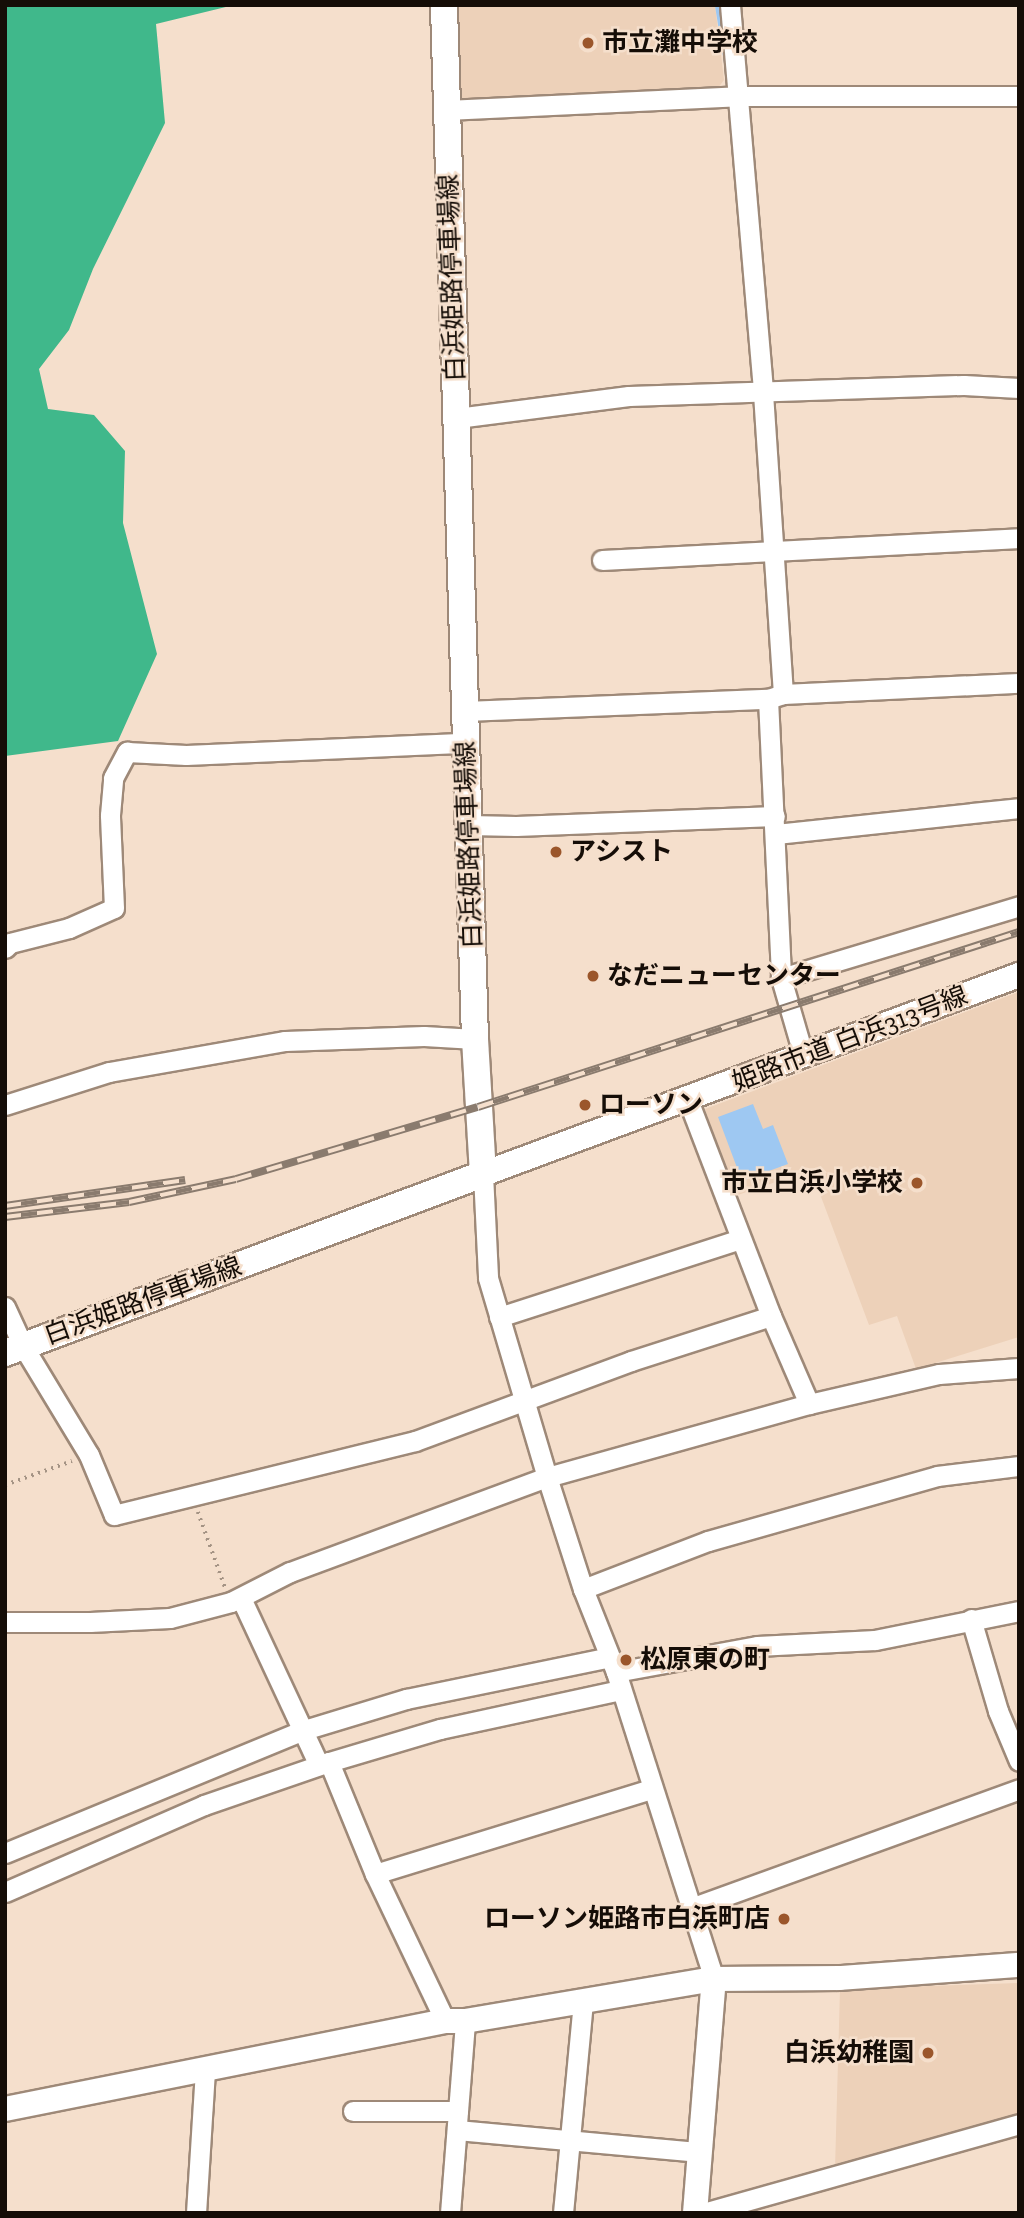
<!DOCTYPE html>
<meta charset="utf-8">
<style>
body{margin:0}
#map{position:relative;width:1024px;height:2218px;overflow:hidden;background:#f5dfcc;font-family:"Zilla Slab","Noto Sans JP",serif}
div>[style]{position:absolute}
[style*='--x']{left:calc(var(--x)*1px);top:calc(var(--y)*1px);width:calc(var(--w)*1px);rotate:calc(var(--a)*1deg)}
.built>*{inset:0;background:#edd1b9}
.forest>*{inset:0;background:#40b88b}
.water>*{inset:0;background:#9ec8f2}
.stream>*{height:5px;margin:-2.5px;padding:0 2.5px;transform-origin:2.5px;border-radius:2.5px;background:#9ec8f2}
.path>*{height:3.5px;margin-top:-1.75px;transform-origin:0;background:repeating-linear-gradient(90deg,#a49384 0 2px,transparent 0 7px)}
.roads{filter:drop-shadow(2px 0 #9e8978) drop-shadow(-2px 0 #9e8978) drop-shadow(0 2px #9e8978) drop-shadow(0 -2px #9e8978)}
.minor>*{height:19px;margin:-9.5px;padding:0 9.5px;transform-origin:9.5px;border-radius:9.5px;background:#fff}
.tertiary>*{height:24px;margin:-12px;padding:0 12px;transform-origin:12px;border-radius:12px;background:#fff}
.secondary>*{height:26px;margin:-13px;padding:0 13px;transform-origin:13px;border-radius:13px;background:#fff}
.rail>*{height:8px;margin-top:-4px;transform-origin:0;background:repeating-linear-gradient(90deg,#f5dfcc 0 16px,#8a7b6e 0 32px);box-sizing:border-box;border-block:2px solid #8a7b6e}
.dots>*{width:19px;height:19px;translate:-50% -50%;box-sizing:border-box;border:4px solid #f5dfcc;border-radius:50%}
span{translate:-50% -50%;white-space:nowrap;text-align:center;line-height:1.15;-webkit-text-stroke:5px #f5dfcc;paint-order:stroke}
.poi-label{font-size:26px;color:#150d07;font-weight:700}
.left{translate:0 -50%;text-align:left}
.right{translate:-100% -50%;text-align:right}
.street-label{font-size:26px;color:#150d07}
.frame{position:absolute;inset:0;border:7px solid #150d07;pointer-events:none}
</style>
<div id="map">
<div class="built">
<i style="clip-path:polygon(455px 5px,715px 5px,724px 80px,718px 88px,462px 104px,458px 96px)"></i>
<i style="clip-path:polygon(1019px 992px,1019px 1337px,916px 1369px,897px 1316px,869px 1325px,811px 1170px,735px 1196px,705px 1109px)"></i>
<i style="clip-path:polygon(1019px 1983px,1019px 2117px,835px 2169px,840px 1989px)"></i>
</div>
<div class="forest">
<i style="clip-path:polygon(5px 5px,234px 5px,156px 24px,165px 123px,93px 269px,69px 330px,39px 369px,48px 409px,94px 415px,125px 451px,123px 523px,157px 654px,118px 741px,5px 756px)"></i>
</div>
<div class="water">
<i style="clip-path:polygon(753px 1104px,763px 1129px,773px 1125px,788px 1164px,742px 1181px,718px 1117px)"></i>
</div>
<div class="stream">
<i style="--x:717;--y:5;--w:58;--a:81"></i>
</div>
<div class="path">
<i style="--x:5;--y:1485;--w:71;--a:-19.7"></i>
<i style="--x:198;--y:1512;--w:80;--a:70.2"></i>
</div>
<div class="roads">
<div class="minor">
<i style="--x:730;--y:5;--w:389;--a:85.1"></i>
<i style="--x:763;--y:393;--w:302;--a:86.2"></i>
<i style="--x:446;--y:110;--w:292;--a:-2.7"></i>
<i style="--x:738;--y:96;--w:281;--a:0"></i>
<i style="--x:457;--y:418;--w:173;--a:-7.3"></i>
<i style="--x:629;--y:396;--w:335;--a:-1.9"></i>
<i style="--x:964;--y:385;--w:55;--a:3.1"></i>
<i style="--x:602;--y:560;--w:418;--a:-3"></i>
<i style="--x:768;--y:699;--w:279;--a:87.3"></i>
<i style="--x:781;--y:978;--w:82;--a:73.8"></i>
<i style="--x:465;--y:711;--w:303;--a:-2.3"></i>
<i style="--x:768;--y:699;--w:16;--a:-18"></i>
<i style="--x:783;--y:694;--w:236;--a:-2.7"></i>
<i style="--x:469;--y:825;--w:47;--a:1.2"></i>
<i style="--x:516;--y:826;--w:259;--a:-2.2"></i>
<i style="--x:776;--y:834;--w:244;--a:-6.1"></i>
<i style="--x:5;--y:948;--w:7;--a:-45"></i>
<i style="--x:10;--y:943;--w:61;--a:-14.3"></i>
<i style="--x:69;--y:928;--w:49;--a:-24"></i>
<i style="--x:114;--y:908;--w:93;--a:-92.5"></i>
<i style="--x:110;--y:815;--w:37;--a:-85"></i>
<i style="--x:113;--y:778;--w:30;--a:-62"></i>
<i style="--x:127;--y:752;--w:59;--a:2.9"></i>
<i style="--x:186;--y:755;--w:279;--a:-2.5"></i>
<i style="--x:781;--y:978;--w:249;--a:-16.8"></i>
<i style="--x:688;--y:1100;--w:231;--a:69"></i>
<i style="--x:771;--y:1316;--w:96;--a:66.6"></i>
<i style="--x:5;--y:1105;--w:109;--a:-17.6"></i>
<i style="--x:109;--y:1072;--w:179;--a:-10"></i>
<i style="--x:285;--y:1041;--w:139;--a:-2.1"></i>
<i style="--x:424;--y:1036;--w:51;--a:3.4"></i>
<i style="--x:483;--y:1174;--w:104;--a:87.2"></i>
<i style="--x:488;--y:1278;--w:208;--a:73.5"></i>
<i style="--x:547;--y:1477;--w:118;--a:72.2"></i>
<i style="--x:583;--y:1589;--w:89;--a:68.3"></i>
<i style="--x:616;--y:1672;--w:322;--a:72.3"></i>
<i style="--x:5;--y:1307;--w:43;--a:65.2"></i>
<i style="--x:23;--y:1346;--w:127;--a:58.8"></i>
<i style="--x:89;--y:1455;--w:65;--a:67.4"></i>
<i style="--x:114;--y:1515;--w:310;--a:-13.8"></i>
<i style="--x:415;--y:1441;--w:230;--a:-20.3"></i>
<i style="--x:631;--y:1361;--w:147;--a:-17.8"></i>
<i style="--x:499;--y:1317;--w:253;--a:-17.9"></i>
<i style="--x:583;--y:1589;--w:134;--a:-21"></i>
<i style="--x:708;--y:1541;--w:238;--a:-15.8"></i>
<i style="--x:937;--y:1476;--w:83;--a:-7"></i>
<i style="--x:241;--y:1598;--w:184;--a:65"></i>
<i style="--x:971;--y:1619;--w:96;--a:73.6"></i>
<i style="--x:998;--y:1711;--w:54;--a:67.2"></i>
<i style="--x:5;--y:1622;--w:85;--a:0"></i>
<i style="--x:90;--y:1622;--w:80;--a:-2.9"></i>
<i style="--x:170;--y:1618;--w:63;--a:-14.7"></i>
<i style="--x:231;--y:1602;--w:66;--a:-27"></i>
<i style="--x:290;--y:1572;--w:274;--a:-20.3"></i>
<i style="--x:547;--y:1477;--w:272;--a:-15.6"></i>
<i style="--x:809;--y:1404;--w:133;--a:-13"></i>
<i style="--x:939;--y:1374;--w:80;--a:-4.3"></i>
<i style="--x:616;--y:1672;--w:143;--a:-10.4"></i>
<i style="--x:757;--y:1646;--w:118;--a:-2.9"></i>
<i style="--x:875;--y:1640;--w:147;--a:-11.4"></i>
<i style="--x:329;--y:1762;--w:121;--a:67.7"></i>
<i style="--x:375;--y:1874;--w:163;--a:64.5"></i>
<i style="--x:5;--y:1853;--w:323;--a:-22.4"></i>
<i style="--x:304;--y:1730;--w:107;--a:-16.9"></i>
<i style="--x:406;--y:1699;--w:208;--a:-11.6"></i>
<i style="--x:375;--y:1874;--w:290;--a:-17.1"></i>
<i style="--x:5;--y:1892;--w:217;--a:-23.6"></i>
<i style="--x:204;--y:1805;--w:132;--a:-19"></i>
<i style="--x:329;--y:1762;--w:116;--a:-16.6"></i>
<i style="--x:440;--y:1729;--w:185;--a:-12.2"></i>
<i style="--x:691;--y:1908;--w:349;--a:-19.9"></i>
<i style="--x:353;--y:2111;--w:105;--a:0"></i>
<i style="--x:457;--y:2130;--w:244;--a:5.2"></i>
<i style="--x:196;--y:2213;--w:143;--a:-86.4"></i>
<i style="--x:450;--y:2213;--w:193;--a:-85.5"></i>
<i style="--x:563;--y:2213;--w:214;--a:-84.6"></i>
<i style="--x:703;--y:2213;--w:328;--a:-15.7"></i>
</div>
<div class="tertiary">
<i style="--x:483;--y:1174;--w:572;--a:-20.37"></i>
<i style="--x:5;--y:2109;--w:449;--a:-11.3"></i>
<i style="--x:445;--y:2021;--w:20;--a:0"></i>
<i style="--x:465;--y:2021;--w:253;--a:-9.6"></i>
<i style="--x:714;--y:1979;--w:126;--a:-0.5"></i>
<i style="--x:840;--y:1978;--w:179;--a:-4.2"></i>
<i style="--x:695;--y:2213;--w:235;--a:-85.4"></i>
</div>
<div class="secondary">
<i style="--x:5;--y:1353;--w:510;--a:-20.53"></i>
<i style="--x:483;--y:1174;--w:135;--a:-93.4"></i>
<i style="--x:475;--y:1039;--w:1034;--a:-91.72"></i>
</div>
</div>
<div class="rail">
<i style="--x:5;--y:1206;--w:182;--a:-8.2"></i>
<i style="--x:5;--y:1217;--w:125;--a:-6.9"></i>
<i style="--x:129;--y:1202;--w:109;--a:-12.1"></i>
<i style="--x:236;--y:1179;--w:252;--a:-16.6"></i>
<i style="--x:478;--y:1107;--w:569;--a:-17.93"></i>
</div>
<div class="dots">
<i style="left:588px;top:43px;background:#9b562b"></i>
<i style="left:556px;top:852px;background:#9b562b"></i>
<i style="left:593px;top:976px;background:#9b562b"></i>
<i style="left:585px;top:1105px;background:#9b562b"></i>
<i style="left:917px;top:1183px;background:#9b562b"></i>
<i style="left:626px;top:1660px;background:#9b562b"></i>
<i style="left:784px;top:1919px;background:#9b562b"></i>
<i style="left:928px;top:2053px;background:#9b562b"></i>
</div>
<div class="poi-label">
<span class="left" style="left:602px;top:43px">市立灘中学校</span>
<span class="left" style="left:570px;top:852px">アシスト</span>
<span class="left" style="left:607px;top:976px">なだニューセンター</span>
<span class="left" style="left:599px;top:1105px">ローソン</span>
<span class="right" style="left:903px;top:1183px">市立白浜小学校</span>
<span class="left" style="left:640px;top:1660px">松原東の町</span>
<span class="right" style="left:770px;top:1919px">ローソン姫路市白浜町店</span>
<span class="right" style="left:914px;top:2053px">白浜幼稚園</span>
</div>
<div class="street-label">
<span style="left:452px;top:278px;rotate:-92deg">白浜姫路停車場線</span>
<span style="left:469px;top:845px;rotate:-92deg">白浜姫路停車場線</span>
<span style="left:850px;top:1039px;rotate:-21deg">姫路市道 白浜313号線</span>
<span style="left:143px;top:1301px;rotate:-20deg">白浜姫路停車場線</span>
</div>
<div class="frame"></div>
</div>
